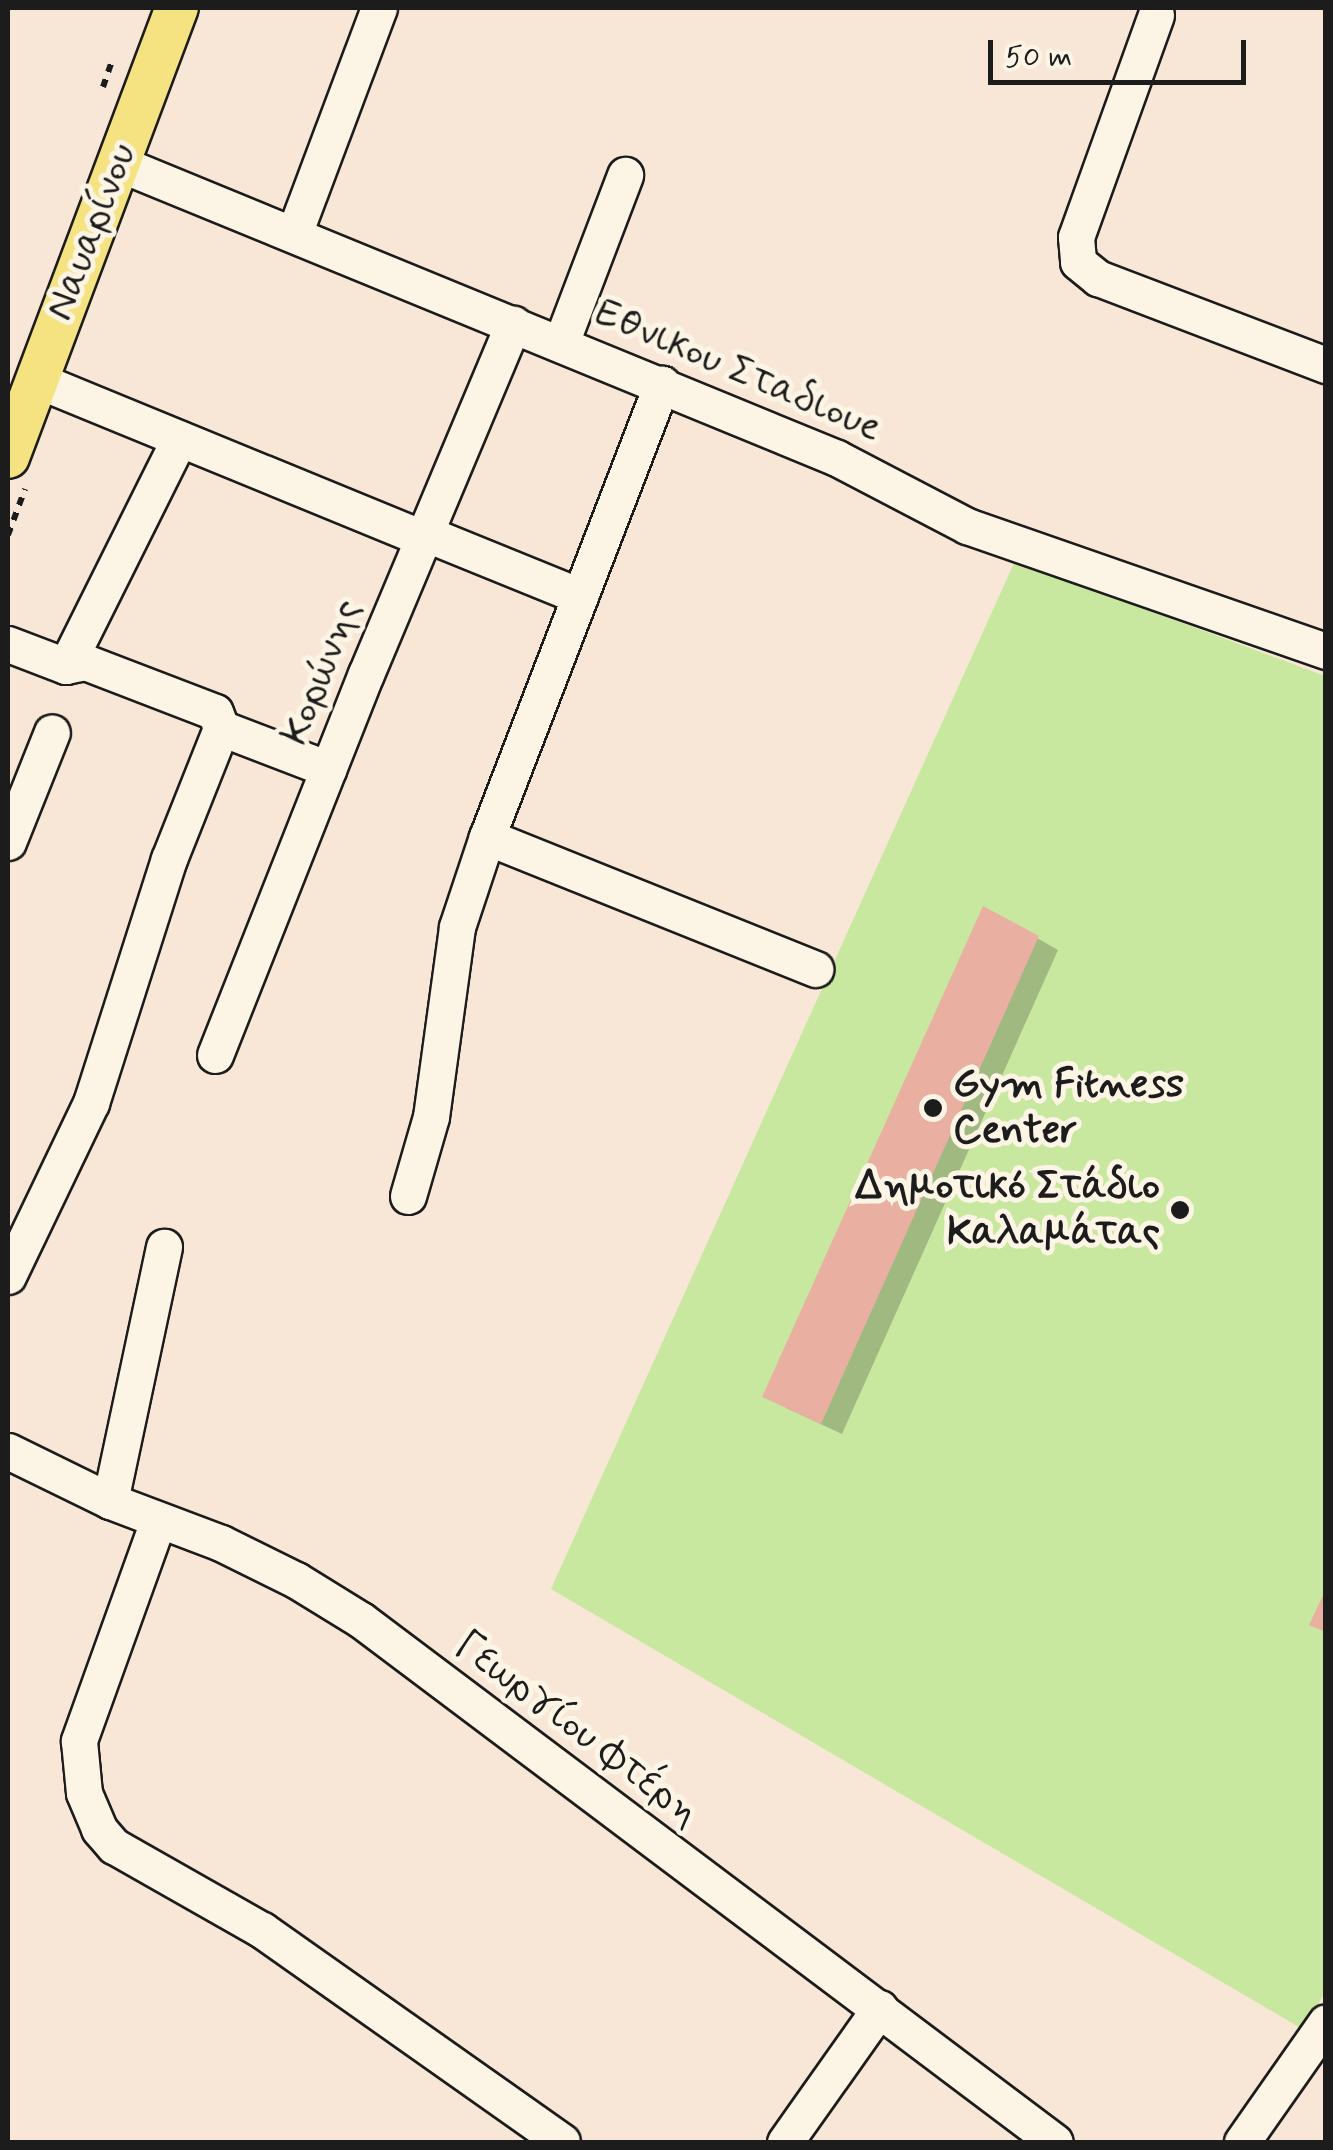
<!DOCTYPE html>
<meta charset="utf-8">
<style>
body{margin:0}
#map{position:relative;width:1333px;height:2150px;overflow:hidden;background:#f8e7d7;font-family:Mynerve,sans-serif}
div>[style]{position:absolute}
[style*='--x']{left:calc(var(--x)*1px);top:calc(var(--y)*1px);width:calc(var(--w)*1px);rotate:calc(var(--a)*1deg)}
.green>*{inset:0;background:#c8e8a0}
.shadow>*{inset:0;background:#0003}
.building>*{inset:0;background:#e9b0a1}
.path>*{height:6px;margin-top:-3px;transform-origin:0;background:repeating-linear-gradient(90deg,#1c1c1c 0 8px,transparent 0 16px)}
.roads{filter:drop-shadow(2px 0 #1c1c1c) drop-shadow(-2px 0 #1c1c1c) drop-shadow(0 2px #1c1c1c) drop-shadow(0 -2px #1c1c1c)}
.minor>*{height:35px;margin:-17.5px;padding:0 17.5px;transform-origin:17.5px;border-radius:17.5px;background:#fcf5e5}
.major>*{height:42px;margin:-21px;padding:0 21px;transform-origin:21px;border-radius:21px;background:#f5e382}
.dots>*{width:28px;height:28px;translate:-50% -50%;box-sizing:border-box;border:5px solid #fcf5e5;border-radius:50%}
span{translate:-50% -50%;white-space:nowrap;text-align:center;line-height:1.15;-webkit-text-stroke:10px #fcf5e5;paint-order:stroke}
.street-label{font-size:40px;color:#1c1c1c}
.poi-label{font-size:40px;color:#1c1c1c;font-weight:700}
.left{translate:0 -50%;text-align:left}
.right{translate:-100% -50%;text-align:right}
.frame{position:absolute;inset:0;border:10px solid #1c1c1c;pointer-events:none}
.scale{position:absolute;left:988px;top:40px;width:258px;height:45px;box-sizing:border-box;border:5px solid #1c1c1c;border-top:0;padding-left:12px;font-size:30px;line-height:35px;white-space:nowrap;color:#1c1c1c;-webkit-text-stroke:8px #fcf5e5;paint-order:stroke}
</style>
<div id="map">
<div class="green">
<i style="clip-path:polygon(1015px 561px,1325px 676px,1326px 1990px,1304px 2030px,551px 1589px)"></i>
</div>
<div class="shadow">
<i style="clip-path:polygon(1037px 938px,1058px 950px,842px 1434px,786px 1408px)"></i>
</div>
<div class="building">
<i style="clip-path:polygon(983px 906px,1039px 936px,821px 1424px,762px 1397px)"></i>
<i style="clip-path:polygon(1326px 1589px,1326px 1632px,1309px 1625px)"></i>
</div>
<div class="path">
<i style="--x:103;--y:87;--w:28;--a:-71"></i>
<i style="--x:8;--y:535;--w:49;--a:-69.7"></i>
</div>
<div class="roads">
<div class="minor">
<i style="--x:1156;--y:15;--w:236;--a:109.8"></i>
<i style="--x:1076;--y:237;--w:25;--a:85"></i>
<i style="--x:1078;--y:262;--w:26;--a:39"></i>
<i style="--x:1098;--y:278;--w:244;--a:20.9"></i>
<i style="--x:118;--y:163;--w:777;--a:22.31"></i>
<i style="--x:837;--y:458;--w:147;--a:27.6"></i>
<i style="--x:967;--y:526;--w:380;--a:19.2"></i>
<i style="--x:294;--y:234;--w:241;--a:-69.4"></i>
<i style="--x:561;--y:343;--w:180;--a:-69.1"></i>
<i style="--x:37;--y:380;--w:419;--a:22.3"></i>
<i style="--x:427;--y:534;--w:165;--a:22.1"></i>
<i style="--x:8;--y:644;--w:62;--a:20.8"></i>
<i style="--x:66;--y:666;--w:19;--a:-12"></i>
<i style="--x:85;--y:662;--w:139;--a:21"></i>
<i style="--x:215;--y:712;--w:17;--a:69"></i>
<i style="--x:221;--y:728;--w:115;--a:21"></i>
<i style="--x:66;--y:666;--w:254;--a:-63.5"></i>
<i style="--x:487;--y:837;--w:354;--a:21.9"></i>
<i style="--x:8;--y:842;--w:118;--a:-68.2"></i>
<i style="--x:215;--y:1055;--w:410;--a:-68.4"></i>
<i style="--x:366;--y:674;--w:380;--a:-67.2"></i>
<i style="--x:408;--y:1196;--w:82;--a:-73.8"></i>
<i style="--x:431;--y:1117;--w:192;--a:-82.2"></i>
<i style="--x:457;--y:927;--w:95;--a:-71.6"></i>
<i style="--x:487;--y:837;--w:486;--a:-68.9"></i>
<i style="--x:8;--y:1276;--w:192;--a:-64.4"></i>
<i style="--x:91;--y:1103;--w:256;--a:-72.3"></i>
<i style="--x:169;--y:859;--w:141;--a:-68.3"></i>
<i style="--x:8;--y:1451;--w:114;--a:26.1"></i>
<i style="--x:110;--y:1501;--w:119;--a:20.7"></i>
<i style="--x:221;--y:1543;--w:84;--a:26.3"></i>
<i style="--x:296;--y:1580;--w:76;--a:31.6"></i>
<i style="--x:361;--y:1620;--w:868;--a:36.95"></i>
<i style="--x:110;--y:1501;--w:260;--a:-78"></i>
<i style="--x:158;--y:1521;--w:234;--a:109.8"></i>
<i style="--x:79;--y:1741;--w:52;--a:84.5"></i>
<i style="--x:84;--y:1793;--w:39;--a:67"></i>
<i style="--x:99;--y:1829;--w:23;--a:49"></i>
<i style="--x:114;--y:1846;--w:170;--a:29.6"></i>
<i style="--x:262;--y:1930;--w:367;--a:35.2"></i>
<i style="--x:785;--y:2142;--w:164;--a:-54.7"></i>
<i style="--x:1242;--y:2142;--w:146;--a:-55"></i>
</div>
<div class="major">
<i style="--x:8;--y:457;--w:480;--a:-69.4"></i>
</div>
</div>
<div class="dots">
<i style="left:933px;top:1108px;background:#1c1c1c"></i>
<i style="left:1180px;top:1210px;background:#1c1c1c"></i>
</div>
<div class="street-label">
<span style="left:92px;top:232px;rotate:-69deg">Ναυαρίνου</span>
<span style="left:738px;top:371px;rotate:23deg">Εθνικου Σταδιουe</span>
<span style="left:322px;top:672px;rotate:-68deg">Κορώνης</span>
<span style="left:577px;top:1729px;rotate:37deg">Γεωργίου Φτέρη</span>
</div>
<div class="poi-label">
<span class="left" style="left:953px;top:1108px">Gym Fitness<br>Center</span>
<span class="right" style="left:1160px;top:1210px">Δημοτικό Στάδιο<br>Καλαμάτας</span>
</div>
<div class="frame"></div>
<div class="scale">50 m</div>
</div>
